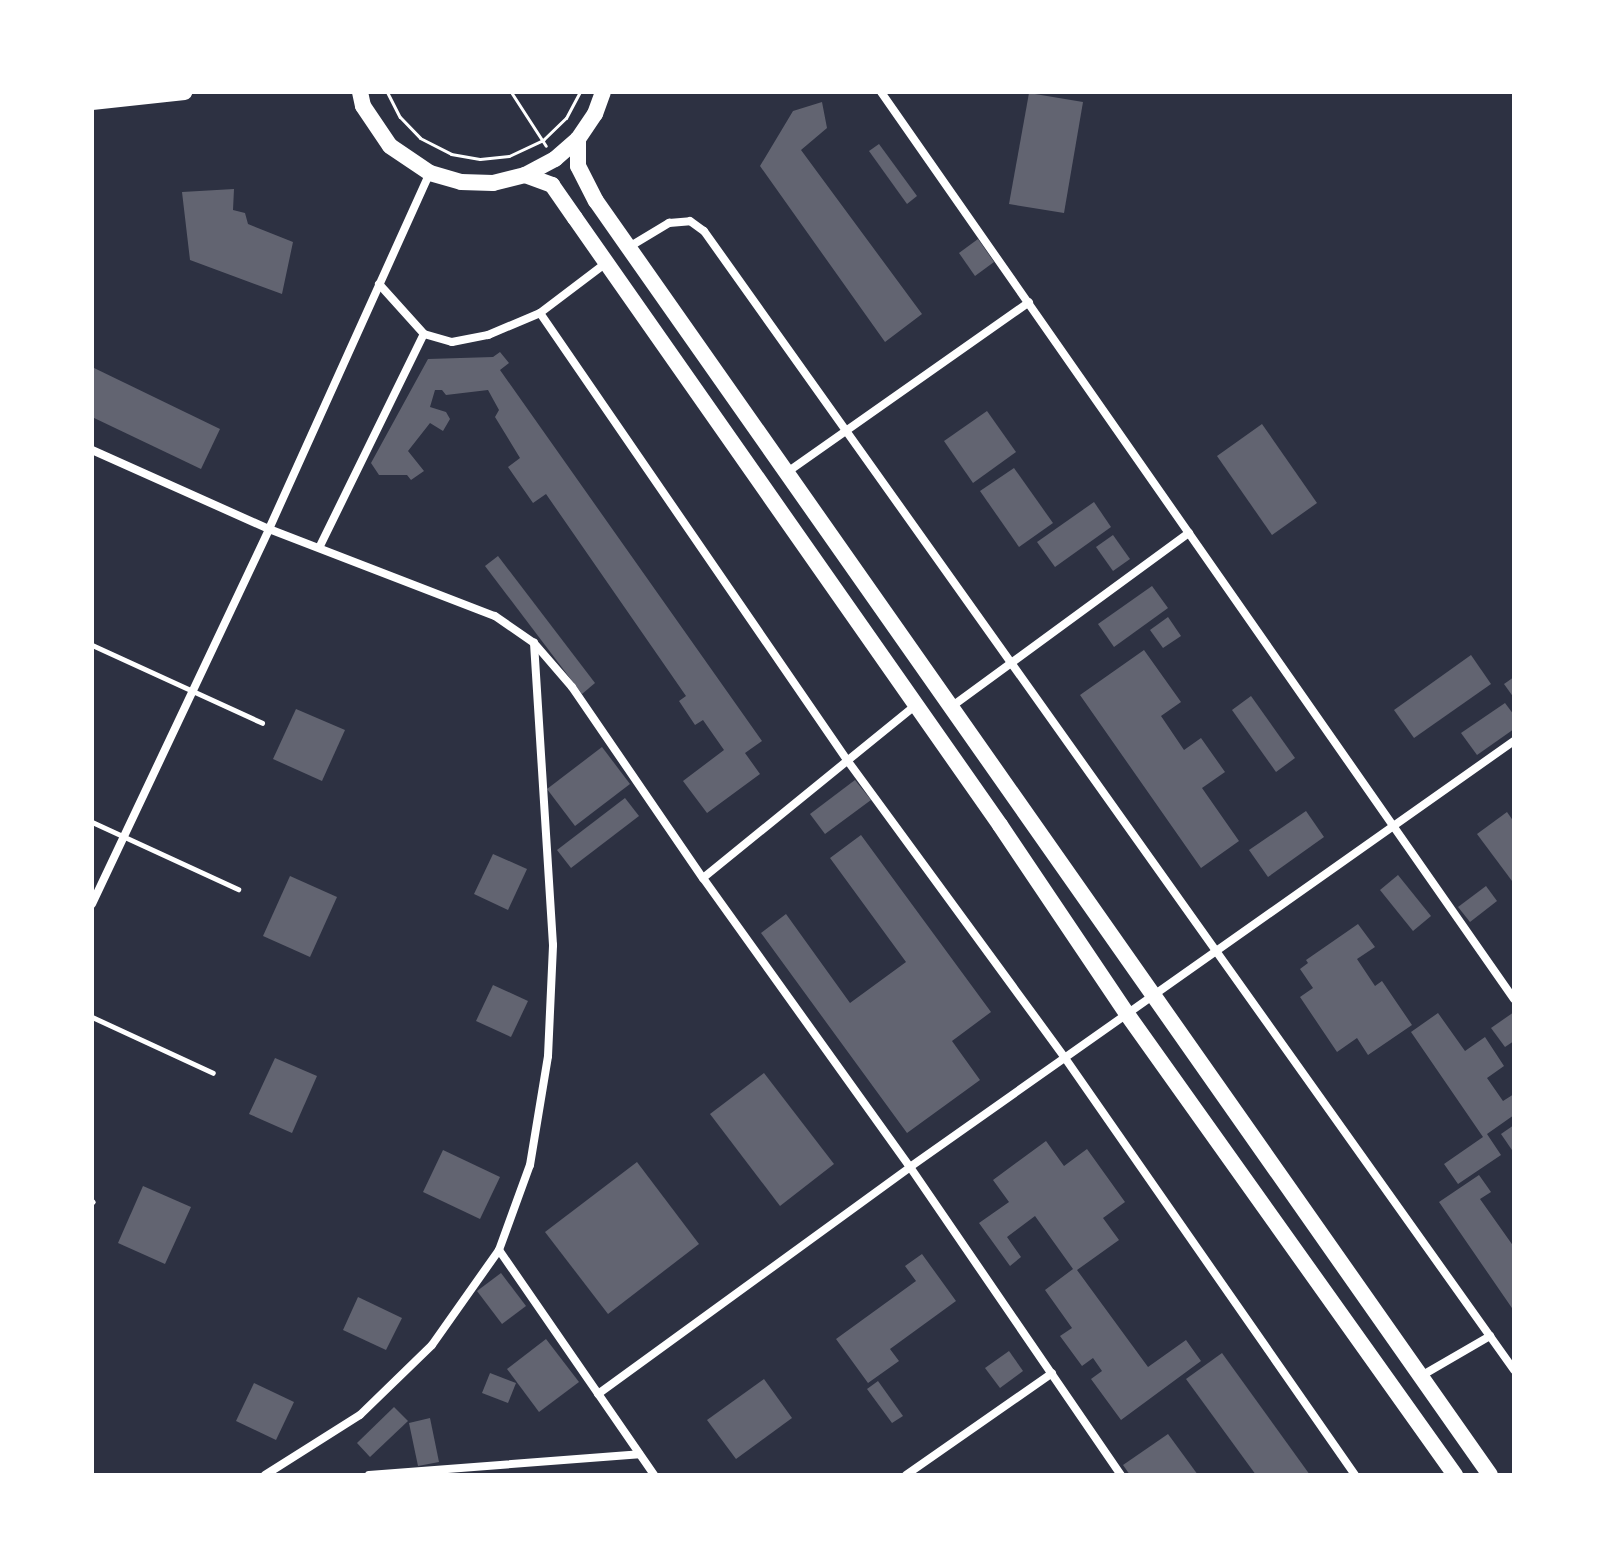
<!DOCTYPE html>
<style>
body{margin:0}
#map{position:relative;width:1606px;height:1567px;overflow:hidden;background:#2d3142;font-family:Karla,sans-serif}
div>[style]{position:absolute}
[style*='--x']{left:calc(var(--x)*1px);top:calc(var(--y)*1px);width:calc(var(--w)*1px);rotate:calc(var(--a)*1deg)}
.building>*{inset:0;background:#626471}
.path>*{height:3px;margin:-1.5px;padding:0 1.5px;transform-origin:1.5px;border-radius:1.5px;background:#fff}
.service>*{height:5px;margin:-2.5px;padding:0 2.5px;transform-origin:2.5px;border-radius:2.5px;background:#fff}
.minor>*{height:8px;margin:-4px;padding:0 4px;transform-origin:4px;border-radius:4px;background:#fff}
.secondary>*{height:16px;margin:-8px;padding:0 8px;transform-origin:8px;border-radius:8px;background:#fff}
span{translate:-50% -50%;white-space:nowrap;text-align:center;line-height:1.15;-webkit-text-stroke:7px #fff;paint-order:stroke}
.frame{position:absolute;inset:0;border:94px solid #fff;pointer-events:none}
</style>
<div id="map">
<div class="building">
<i style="clip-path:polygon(1029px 93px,1083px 102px,1064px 213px,1009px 204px)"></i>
<i style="clip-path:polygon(822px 102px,827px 128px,801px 150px,922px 314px,885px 342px,760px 166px,793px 111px)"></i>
<i style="clip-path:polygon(879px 144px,917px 196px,907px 204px,869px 151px)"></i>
<i style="clip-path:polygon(234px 189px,233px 210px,245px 213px,248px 224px,293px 242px,282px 294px,190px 260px,182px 192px)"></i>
<i style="clip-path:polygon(978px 239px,994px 262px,975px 276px,959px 253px)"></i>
<i style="clip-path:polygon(500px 352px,509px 363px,500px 370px,762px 741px,745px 753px,760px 774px,707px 813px,683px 781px,724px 750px,703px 720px,695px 725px,679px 701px,686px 696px,546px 494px,533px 503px,508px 467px,520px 458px,495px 417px,499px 410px,488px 390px,446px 395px,442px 390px,435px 390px,430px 407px,446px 412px,450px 419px,443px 431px,430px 423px,408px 451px,424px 471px,411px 480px,407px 475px,379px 475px,371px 463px,428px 359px,493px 357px)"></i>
<i style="clip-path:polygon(92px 367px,220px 429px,201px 469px,92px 417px)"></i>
<i style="clip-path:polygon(987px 411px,1016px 452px,973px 483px,944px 441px)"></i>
<i style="clip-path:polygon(1262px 424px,1317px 503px,1272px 535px,1217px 456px)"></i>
<i style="clip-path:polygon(1014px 468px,1053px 523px,1019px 547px,980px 491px)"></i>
<i style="clip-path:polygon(1094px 502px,1111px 527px,1055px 567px,1037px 542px)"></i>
<i style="clip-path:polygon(1113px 535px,1130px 559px,1113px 571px,1096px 547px)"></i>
<i style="clip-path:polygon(498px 556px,595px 683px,582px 694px,485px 566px)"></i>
<i style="clip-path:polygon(1152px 586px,1168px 608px,1114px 647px,1098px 624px)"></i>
<i style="clip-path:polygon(1168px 617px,1181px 636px,1163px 648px,1150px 630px)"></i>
<i style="clip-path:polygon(1144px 650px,1181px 702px,1161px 716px,1184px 750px,1201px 738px,1225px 772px,1202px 788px,1239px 841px,1201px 868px,1080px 695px)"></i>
<i style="clip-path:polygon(1471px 655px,1491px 684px,1414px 738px,1394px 710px)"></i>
<i style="clip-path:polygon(1514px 677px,1514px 698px,1504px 684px)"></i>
<i style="clip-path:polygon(1251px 696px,1295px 758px,1276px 772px,1232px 710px)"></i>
<i style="clip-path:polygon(1505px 703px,1514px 715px,1514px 729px,1477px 755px,1461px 733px)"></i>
<i style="clip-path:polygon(296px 709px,345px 730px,322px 781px,273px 759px)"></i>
<i style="clip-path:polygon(602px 747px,630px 784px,575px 826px,547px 789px)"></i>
<i style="clip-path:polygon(855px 780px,871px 800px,825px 834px,810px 814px)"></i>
<i style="clip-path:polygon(625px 798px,639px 816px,571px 868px,557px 850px)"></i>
<i style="clip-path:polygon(1306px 811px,1324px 837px,1268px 877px,1249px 850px)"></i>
<i style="clip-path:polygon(1507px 812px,1514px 822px,1512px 881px,1477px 834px)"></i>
<i style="clip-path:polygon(861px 835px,991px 1012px,952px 1041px,980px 1080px,907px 1133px,761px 933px,786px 914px,850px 1003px,906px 962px,830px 858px)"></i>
<i style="clip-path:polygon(493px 854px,527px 869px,508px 910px,474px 894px)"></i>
<i style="clip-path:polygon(1398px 875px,1431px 916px,1413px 931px,1380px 890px)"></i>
<i style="clip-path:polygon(290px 876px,337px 897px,310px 957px,263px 936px)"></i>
<i style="clip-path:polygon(1486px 886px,1497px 901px,1470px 922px,1458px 907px)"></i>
<i style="clip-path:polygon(1358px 924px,1375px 947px,1357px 959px,1375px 986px,1382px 981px,1412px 1025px,1368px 1055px,1357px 1038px,1337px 1052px,1300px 997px,1313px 988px,1300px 969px,1308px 963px,1306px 960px)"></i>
<i style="clip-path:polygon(493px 985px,528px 1001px,511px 1037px,476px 1021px)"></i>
<i style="clip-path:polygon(1514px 1012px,1514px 1041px,1505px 1047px,1491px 1028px)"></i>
<i style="clip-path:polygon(1438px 1013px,1465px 1051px,1485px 1037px,1504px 1066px,1487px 1078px,1503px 1101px,1514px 1094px,1514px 1115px,1487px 1134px,1501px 1155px,1458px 1184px,1444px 1164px,1483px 1137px,1411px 1032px)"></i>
<i style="clip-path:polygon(275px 1058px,317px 1076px,292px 1133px,249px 1114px)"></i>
<i style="clip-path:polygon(764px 1073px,834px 1164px,780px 1206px,710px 1114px)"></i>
<i style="clip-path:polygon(1514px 1125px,1514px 1153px,1501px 1134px)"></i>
<i style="clip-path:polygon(1046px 1141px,1064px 1166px,1087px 1149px,1125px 1202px,1103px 1218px,1119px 1240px,1077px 1270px,1148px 1367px,1186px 1340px,1201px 1361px,1121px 1420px,1091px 1379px,1102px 1371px,1093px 1358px,1082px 1366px,1060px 1336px,1072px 1328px,1045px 1290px,1073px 1269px,1035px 1216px,1007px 1237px,1021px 1257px,1010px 1266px,979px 1223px,1009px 1202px,993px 1180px)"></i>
<i style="clip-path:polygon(443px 1150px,500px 1177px,480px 1219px,423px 1192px)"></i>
<i style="clip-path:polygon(637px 1162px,699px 1244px,608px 1314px,545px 1232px)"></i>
<i style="clip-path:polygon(1479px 1175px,1491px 1192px,1480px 1199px,1514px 1247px,1514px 1311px,1439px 1202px)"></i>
<i style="clip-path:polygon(143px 1186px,191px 1207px,165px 1264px,118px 1243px)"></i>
<i style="clip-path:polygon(922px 1254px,956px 1301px,890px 1349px,899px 1361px,868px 1383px,836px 1339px,916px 1281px,905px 1266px)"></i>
<i style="clip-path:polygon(501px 1273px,526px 1306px,502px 1324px,477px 1291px)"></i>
<i style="clip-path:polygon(358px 1297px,402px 1318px,386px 1350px,343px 1330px)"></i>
<i style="clip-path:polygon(546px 1339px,579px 1382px,539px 1412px,507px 1369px)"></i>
<i style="clip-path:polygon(1009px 1351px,1023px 1371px,1000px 1388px,985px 1368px)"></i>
<i style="clip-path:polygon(1222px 1353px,1310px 1475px,1256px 1475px,1186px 1379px)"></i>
<i style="clip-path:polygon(490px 1373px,516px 1383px,508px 1403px,482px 1393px)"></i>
<i style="clip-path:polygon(764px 1379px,792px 1418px,736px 1459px,707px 1420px)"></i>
<i style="clip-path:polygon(878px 1381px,903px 1416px,892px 1423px,867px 1389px)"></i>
<i style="clip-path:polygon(254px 1383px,294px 1402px,276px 1440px,236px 1421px)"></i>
<i style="clip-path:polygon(394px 1407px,408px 1421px,370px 1457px,357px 1443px)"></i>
<i style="clip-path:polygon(430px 1418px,439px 1462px,418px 1466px,409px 1423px)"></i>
<i style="clip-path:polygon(1168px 1434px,1198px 1475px,1130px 1475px,1123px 1465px)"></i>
</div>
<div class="path">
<i style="--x:387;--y:92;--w:28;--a:63"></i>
<i style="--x:400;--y:117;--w:29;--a:46"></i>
<i style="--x:420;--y:138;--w:35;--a:27"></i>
<i style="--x:451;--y:154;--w:29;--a:10"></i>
<i style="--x:480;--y:159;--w:29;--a:-6"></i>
<i style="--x:509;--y:156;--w:38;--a:-25"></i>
<i style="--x:543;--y:140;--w:32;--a:-44"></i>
<i style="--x:566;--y:118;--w:30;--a:-62"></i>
<i style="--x:511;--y:92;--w:64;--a:57.1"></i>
</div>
<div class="service">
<i style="--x:92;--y:645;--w:187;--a:24.6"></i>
<i style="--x:92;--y:822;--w:161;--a:24.7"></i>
<i style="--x:92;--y:1017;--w:133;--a:24.8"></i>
<i style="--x:92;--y:1201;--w:1;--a:45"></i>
</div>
<div class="minor">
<i style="--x:881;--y:92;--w:1106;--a:55.09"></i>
<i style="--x:629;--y:247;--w:47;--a:-31"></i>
<i style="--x:669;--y:223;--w:21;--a:-5"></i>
<i style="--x:690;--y:221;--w:17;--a:36"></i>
<i style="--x:704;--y:231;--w:1398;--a:54.58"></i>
<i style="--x:606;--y:263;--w:83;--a:142.9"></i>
<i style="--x:540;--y:313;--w:542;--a:55.52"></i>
<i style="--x:847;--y:760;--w:369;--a:53.8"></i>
<i style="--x:1065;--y:1058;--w:508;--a:55.18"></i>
<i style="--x:379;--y:284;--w:67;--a:48"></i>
<i style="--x:424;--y:334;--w:29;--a:16"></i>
<i style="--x:452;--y:342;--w:37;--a:-11"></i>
<i style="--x:488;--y:335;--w:56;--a:-22.9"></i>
<i style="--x:92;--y:450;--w:194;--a:24.1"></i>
<i style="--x:269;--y:529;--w:242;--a:21.1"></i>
<i style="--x:495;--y:616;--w:47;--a:34.7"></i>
<i style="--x:534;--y:643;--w:58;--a:49.2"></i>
<i style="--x:572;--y:687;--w:232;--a:55.6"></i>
<i style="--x:703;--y:878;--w:355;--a:54.4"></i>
<i style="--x:910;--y:1167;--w:373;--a:55.6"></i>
<i style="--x:786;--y:473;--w:297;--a:-35.1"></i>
<i style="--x:320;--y:546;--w:236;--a:-63.9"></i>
<i style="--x:951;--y:707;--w:295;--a:-36.2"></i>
<i style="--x:703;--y:878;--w:273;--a:-39.1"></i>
<i style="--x:92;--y:904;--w:415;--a:-64.7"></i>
<i style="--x:269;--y:529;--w:391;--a:-65.7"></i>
<i style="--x:499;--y:1250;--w:273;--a:55.4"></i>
<i style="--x:1421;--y:1376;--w:80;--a:-30.1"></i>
<i style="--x:598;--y:1394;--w:386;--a:-36"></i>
<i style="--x:910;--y:1167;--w:739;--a:-35.2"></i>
<i style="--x:265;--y:1475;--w:112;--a:-32.3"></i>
<i style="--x:360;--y:1415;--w:100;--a:-44.2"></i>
<i style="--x:432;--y:1345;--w:116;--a:-54.8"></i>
<i style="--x:499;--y:1250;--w:90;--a:-70"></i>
<i style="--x:530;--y:1165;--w:110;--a:-80.6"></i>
<i style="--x:548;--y:1056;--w:111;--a:-87.4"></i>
<i style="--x:553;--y:945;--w:303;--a:-93.6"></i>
<i style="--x:369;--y:1475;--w:271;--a:-4.4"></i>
<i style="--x:906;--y:1475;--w:178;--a:-34.9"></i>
</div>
<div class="secondary">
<i style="--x:360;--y:92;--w:14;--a:78"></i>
<i style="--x:363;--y:106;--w:48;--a:56"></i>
<i style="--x:390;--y:146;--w:48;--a:34"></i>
<i style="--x:430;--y:173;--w:32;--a:16"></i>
<i style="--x:461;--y:182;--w:32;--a:2"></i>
<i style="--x:493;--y:183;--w:33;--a:-14"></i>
<i style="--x:525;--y:175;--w:34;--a:-28"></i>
<i style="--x:555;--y:159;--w:30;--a:-41"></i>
<i style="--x:578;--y:139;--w:30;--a:-56"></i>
<i style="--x:595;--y:114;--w:23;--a:-70"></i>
<i style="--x:92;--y:102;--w:93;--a:-6.2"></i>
<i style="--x:578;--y:139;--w:27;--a:90"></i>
<i style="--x:578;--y:166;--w:39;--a:63"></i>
<i style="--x:596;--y:201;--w:1556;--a:54.94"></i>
<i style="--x:525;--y:175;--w:29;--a:20"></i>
<i style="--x:552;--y:185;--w:40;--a:55.1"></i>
<i style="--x:575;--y:218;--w:741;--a:55"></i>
<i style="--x:1000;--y:825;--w:228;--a:56.1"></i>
<i style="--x:1127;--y:1014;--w:566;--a:54.57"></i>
</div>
<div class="frame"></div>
</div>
